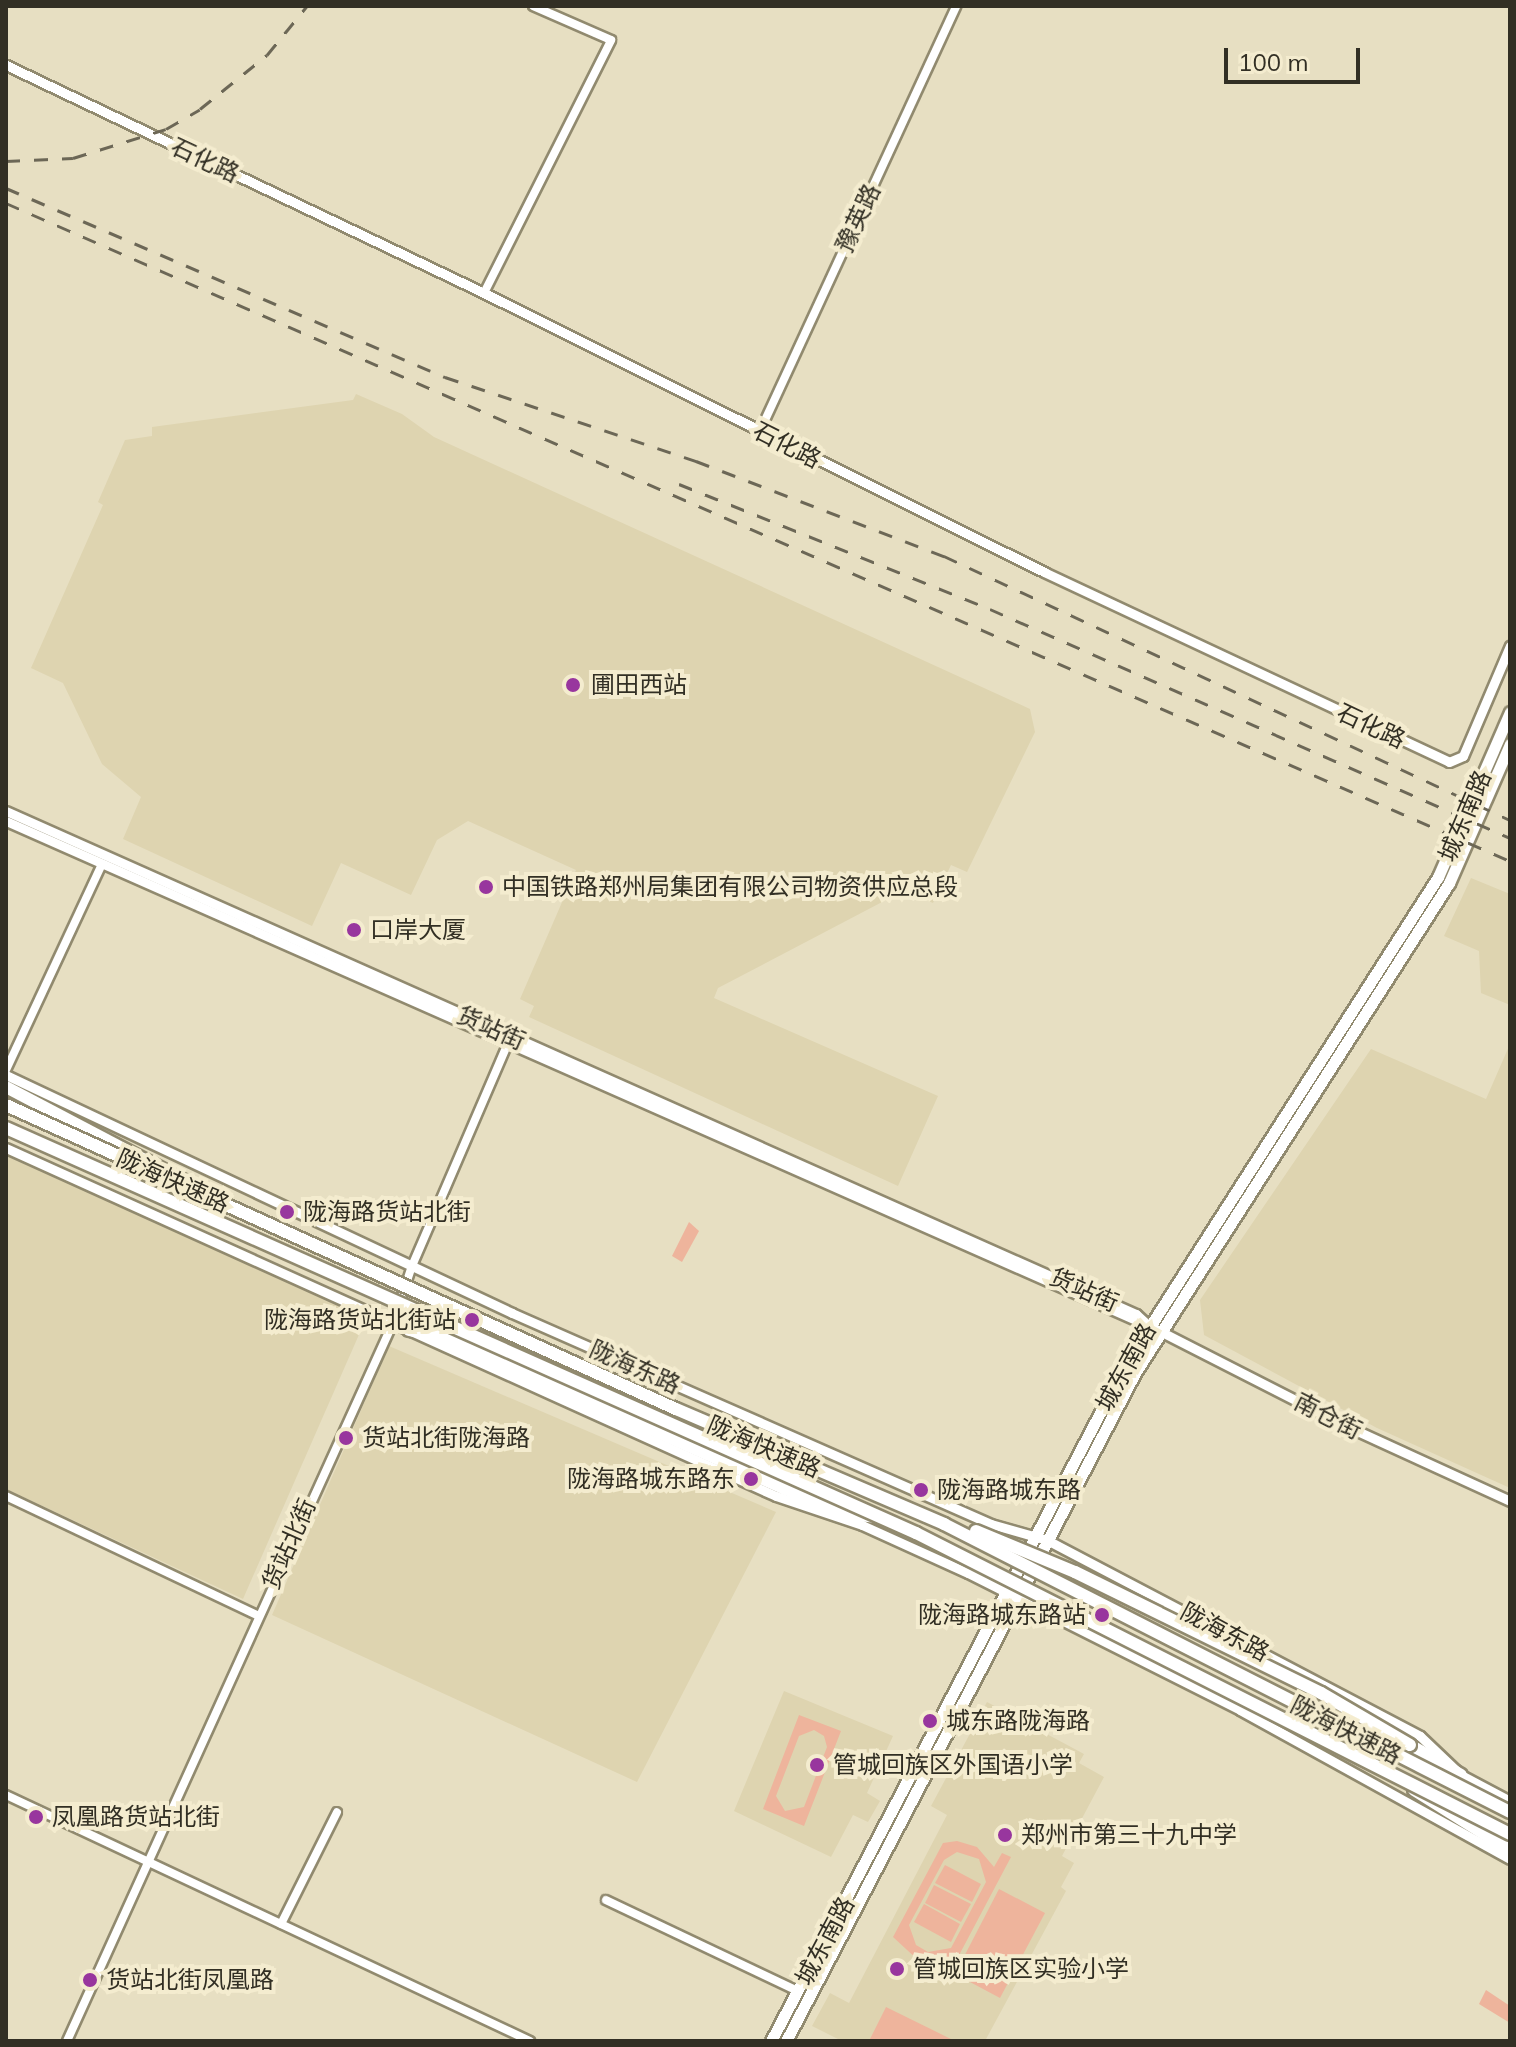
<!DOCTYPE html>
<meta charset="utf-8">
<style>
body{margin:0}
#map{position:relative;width:1516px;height:2047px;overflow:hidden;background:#e7dfc2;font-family:Mulish,"Noto Sans SC",sans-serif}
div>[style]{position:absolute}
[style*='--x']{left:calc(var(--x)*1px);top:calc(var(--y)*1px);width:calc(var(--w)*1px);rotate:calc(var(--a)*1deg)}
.built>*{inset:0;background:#ded4b0}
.green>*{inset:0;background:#eeb49c}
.roads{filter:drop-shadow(2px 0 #918a6f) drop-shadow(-2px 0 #918a6f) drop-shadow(0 2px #918a6f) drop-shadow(0 -2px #918a6f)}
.minor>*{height:8px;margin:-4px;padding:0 4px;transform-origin:4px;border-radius:4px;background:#fff}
.tertiary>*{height:9px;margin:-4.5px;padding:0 4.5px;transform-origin:4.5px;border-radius:4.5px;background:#fff}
.secondary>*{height:11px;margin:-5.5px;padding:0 5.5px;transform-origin:5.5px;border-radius:5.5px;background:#fff}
.trunk>*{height:12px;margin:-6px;padding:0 6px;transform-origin:6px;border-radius:6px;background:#fff}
.rail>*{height:3px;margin-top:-1.5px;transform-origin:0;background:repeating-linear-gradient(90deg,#6c6756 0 14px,transparent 0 28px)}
.bridges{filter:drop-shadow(2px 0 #918a6f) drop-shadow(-2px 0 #918a6f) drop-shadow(0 2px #918a6f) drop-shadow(0 -2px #918a6f)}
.trunk-bridge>*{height:12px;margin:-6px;padding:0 6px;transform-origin:6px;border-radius:6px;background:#fff}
.dots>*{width:22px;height:22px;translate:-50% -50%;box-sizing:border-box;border:4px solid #f4eccf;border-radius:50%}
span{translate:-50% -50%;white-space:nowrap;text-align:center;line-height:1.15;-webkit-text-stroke:8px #f4eccf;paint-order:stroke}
.street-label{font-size:24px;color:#322f24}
.poi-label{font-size:24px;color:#322f24}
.left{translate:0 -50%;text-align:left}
.right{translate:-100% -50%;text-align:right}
.frame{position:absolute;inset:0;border:8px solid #322f24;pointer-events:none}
.scale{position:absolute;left:1224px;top:48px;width:136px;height:36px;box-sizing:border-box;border:4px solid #322f24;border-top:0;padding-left:10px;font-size:24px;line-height:28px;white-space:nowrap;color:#322f24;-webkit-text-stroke:6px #f4eccf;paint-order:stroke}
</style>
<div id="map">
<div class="built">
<i style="clip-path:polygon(356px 394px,402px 414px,434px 437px,1030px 709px,1035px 732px,967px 872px,951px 865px,933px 903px,905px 890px,718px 988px,714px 998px,938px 1096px,898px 1186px,529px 1017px,534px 1006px,520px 999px,576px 870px,468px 821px,437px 840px,411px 895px,341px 863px,312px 926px,123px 839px,141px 797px,102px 764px,63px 683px,31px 668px,103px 505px,98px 502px,125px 440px,152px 436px,152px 427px,353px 400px)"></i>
<i style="clip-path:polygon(1471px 878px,1510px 894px,1510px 1005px,1481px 993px,1479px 951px,1444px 936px)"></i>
<i style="clip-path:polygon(1510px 1044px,1510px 1488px,1377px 1428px,1204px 1335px,1200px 1300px,1371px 1049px,1486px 1099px)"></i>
<i style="clip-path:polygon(6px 1154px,362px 1314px,361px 1330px,243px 1599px,6px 1489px)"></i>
<i style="clip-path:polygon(389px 1346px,776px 1512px,637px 1782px,272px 1615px)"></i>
<i style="clip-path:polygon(784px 1691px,893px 1736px,867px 1793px,880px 1801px,868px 1822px,853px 1815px,831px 1857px,734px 1811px)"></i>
<i style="clip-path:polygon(987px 1702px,1084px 1754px,1079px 1763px,1104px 1777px,1062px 1856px,1074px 1863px,1061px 1887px,1066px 1891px,985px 2041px,842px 2041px,812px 2026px,830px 1993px,849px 2003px,947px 1815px,931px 1806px)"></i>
</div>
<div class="green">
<i style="clip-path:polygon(689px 1222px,699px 1231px,682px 1262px,672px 1256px)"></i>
<i style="clip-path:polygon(evenodd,799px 1715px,841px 1731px,804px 1826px,763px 1809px,799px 1715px,814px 1730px,824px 1736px,827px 1747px,804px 1807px,785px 1811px,776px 1796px,799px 1736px,814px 1730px)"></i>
<i style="clip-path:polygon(evenodd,957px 1841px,977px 1847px,994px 1867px,1002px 1853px,1011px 1857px,948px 1976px,939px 1971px,943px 1963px,919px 1961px,893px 1937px,943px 1843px,957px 1841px,957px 1852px,979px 1859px,986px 1882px,951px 1948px,928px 1952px,916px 1945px,909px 1925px,944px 1860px,957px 1852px)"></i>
<i style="clip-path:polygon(945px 1865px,981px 1884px,972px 1902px,935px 1883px)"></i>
<i style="clip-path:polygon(934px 1885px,971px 1904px,961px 1922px,925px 1903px)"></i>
<i style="clip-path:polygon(999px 1889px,1045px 1913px,1000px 1998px,955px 1974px)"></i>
<i style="clip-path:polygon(924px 1904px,960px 1924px,951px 1942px,914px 1922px)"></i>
<i style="clip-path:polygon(1486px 1990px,1510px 2006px,1510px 2023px,1479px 2004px)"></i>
<i style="clip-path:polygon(886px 2007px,953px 2040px,952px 2041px,869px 2041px)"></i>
</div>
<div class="roads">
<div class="minor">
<i style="--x:484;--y:293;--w:283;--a:-63.3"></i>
<i style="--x:611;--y:40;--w:85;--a:-156.4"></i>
<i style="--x:760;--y:431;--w:468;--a:-65.2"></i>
<i style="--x:6;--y:1070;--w:227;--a:-65"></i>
<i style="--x:6;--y:1496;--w:278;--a:25.4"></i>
<i style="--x:6;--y:1795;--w:579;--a:25.15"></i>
<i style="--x:606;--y:1900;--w:212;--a:25.4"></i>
<i style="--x:281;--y:1924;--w:125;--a:-63.4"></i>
<i style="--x:67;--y:2041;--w:789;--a:-65.58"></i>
<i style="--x:393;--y:1323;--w:60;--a:-71.6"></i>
<i style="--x:412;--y:1266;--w:241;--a:-66.7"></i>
</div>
<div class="tertiary">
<i style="--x:6;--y:65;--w:530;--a:25.5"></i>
<i style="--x:484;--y:293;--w:626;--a:26.48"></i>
<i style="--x:1044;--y:572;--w:447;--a:25.1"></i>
<i style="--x:1449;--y:762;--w:15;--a:-23"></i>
<i style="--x:1463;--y:756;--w:120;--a:-66.9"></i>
<i style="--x:6;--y:811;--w:1237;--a:24"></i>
<i style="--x:1136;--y:1314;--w:16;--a:43"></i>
<i style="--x:1148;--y:1325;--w:218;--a:27"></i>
<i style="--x:1342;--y:1424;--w:185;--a:24.6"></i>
<i style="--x:6;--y:821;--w:1245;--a:23.83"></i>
<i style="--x:6;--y:1075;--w:559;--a:25.19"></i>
<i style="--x:512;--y:1313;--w:523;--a:23.77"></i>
<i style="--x:991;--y:1524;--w:58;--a:15.9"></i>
<i style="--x:1047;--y:1540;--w:421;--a:27.7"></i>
<i style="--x:1420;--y:1736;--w:57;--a:43.6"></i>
<i style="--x:1461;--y:1775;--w:55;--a:28"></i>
<i style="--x:6;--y:1148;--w:845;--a:24.32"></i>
<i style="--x:776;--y:1496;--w:91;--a:18.6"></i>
<i style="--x:862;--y:1525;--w:116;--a:24.4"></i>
<i style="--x:968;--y:1573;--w:305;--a:26.7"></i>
<i style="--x:1240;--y:1710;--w:308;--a:28.9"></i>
</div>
<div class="secondary">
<i style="--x:771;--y:2041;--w:761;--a:-62.36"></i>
<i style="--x:1124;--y:1367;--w:582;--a:-57.35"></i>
<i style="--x:1438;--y:877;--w:180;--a:-66.4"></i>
<i style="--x:786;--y:2041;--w:754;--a:-62.41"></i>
<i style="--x:1135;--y:1373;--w:582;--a:-57.35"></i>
<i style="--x:1449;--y:883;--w:152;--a:-66.3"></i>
</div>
<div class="trunk">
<i style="--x:6;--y:1087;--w:206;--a:27.8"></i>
<i style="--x:409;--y:1330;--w:38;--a:12"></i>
<i style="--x:446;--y:1338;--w:371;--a:24"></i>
<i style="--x:785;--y:1489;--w:71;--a:20.7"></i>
<i style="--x:851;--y:1514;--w:26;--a:7"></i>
<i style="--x:1410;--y:1745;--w:59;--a:30.5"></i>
<i style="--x:1414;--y:1790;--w:113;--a:32"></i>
</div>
</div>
<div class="rail">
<i style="--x:6;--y:161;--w:67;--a:-2.6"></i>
<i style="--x:73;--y:158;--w:97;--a:-17.3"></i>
<i style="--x:166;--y:129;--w:39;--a:-30"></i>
<i style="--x:200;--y:109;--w:86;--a:-38.9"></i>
<i style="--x:267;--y:55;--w:63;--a:-50.8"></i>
<i style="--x:6;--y:188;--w:478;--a:23.3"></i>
<i style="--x:445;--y:377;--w:265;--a:18.5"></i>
<i style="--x:696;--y:461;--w:266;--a:21"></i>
<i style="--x:944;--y:556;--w:625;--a:25.01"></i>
<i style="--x:6;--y:203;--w:1642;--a:23.63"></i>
<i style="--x:679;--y:484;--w:335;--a:21.9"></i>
<i style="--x:990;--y:609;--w:568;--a:23.77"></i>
</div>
<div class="bridges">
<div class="trunk-bridge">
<i style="--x:6;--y:1105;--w:736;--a:24.41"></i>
<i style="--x:676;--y:1409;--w:292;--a:23.2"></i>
<i style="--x:944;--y:1524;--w:635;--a:26.97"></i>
<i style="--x:6;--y:1128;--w:996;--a:23.99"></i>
<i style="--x:916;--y:1533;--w:666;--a:26.87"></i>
<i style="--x:976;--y:1531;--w:107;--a:22.5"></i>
<i style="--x:1075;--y:1572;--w:274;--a:26.2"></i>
<i style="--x:1321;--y:1693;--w:103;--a:30.3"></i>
</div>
</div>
<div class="dots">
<i style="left:573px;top:685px;background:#98369e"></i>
<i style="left:486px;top:887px;background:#98369e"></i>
<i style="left:354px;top:930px;background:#98369e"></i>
<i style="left:287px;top:1212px;background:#98369e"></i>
<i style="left:472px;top:1320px;background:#98369e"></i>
<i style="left:346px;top:1438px;background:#98369e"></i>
<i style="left:751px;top:1479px;background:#98369e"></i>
<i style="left:921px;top:1490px;background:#98369e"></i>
<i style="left:1102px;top:1615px;background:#98369e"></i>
<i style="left:930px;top:1721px;background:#98369e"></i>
<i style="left:817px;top:1765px;background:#98369e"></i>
<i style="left:36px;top:1817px;background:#98369e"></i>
<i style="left:1005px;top:1835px;background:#98369e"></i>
<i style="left:897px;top:1969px;background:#98369e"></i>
<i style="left:90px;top:1980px;background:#98369e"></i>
</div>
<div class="street-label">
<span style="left:205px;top:160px;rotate:25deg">石化路</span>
<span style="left:858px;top:218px;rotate:-65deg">豫英路</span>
<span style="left:787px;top:445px;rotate:27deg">石化路</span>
<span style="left:1371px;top:726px;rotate:25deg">石化路</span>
<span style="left:1465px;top:816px;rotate:-67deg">城东南路</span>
<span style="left:491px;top:1028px;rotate:24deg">货站街</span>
<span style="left:173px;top:1181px;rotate:24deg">陇海快速路</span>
<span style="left:1084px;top:1290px;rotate:24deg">货站街</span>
<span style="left:635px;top:1367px;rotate:24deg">陇海东路</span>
<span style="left:1126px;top:1367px;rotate:-61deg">城东南路</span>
<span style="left:1328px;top:1416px;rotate:27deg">南仓街</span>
<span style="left:764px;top:1447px;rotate:23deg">陇海快速路</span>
<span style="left:289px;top:1544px;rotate:-66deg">货站北街</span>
<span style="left:1225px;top:1632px;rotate:28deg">陇海东路</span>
<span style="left:1346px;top:1730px;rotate:27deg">陇海快速路</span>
<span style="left:825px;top:1941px;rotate:-62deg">城东南路</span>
</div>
<div class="poi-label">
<span class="left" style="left:591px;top:685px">圃田西站</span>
<span class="left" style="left:502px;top:887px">中国铁路郑州局集团有限公司物资供应总段</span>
<span class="left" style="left:370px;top:930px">口岸大厦</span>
<span class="left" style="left:303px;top:1212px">陇海路货站北街</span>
<span class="right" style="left:456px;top:1320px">陇海路货站北街站</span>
<span class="left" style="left:362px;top:1438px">货站北街陇海路</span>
<span class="right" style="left:735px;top:1479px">陇海路城东路东</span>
<span class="left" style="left:937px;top:1490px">陇海路城东路</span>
<span class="right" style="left:1086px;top:1615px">陇海路城东路站</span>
<span class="left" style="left:946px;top:1721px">城东路陇海路</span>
<span class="left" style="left:833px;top:1765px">管城回族区外国语小学</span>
<span class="left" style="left:52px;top:1817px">凤凰路货站北街</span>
<span class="left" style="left:1021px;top:1835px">郑州市第三十九中学</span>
<span class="left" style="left:913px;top:1969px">管城回族区实验小学</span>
<span class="left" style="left:106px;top:1980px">货站北街凤凰路</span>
</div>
<div class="frame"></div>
<div class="scale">100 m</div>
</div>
